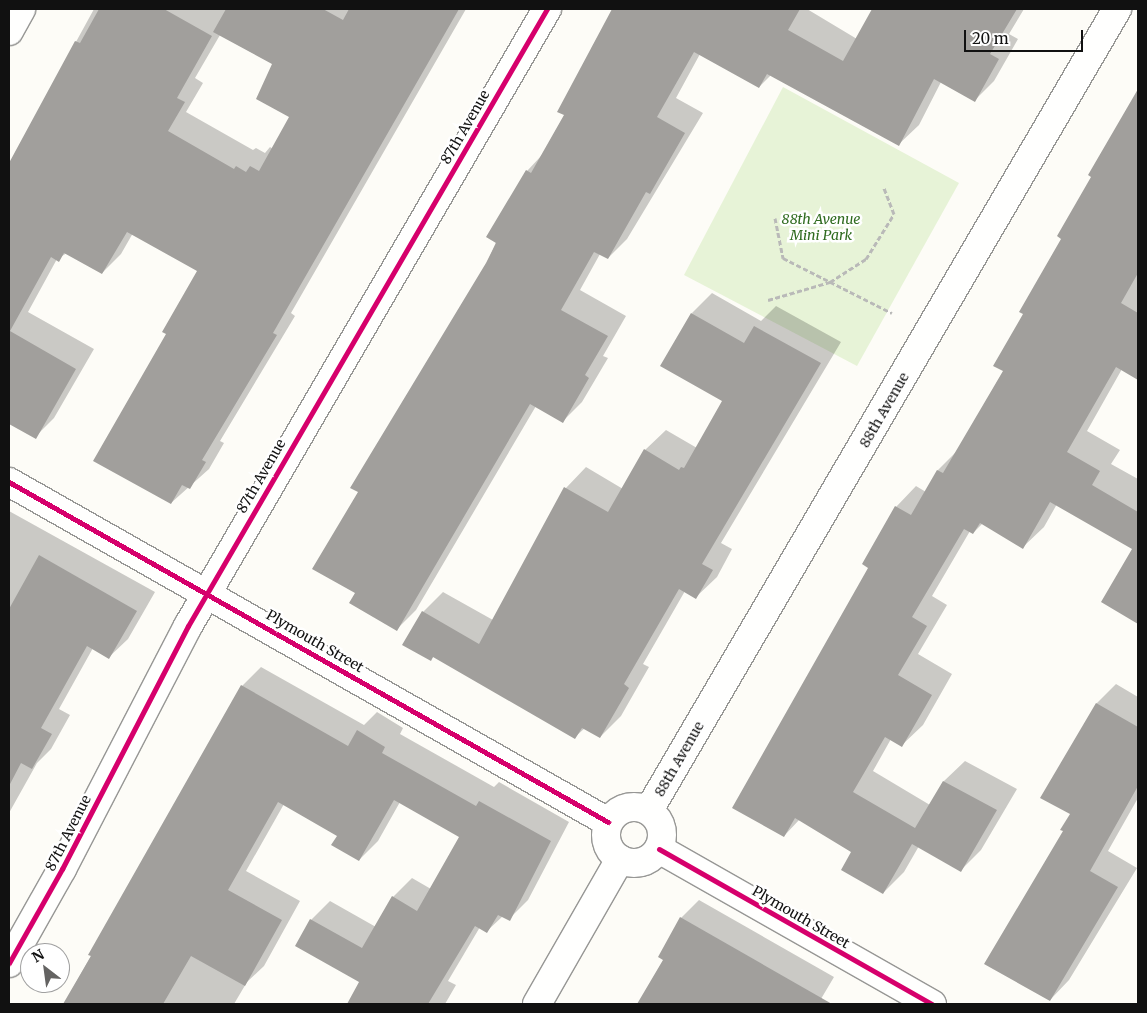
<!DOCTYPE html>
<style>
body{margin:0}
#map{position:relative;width:1147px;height:1013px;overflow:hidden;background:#fdfcf7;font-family:Merriweather,serif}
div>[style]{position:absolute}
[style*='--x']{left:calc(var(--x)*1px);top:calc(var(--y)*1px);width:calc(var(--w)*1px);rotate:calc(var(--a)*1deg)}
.green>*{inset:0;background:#e7f3d7}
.shadow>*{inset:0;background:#0003}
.building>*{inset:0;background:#a19f9c}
.path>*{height:3px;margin-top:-1.5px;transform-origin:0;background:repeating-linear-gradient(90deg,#b9b9b8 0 5px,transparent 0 7.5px)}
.roads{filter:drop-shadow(1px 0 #979795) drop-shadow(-1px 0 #979795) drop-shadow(0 1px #979795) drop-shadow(0 -1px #979795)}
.minor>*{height:28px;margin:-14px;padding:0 14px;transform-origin:14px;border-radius:14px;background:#fffffe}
.minor>.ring{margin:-14px;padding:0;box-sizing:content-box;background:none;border:28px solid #fffffe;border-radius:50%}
.cycleway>*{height:5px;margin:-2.5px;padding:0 2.5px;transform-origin:2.5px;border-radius:2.5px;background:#d6006c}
span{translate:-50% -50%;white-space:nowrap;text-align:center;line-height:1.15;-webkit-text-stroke:5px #fff;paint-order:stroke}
.street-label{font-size:14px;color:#111}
.park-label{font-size:14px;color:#2f6b1f;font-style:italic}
.frame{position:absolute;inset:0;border:10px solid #111;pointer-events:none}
.north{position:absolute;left:20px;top:943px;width:50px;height:50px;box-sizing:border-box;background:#fff;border:1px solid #a0a0a0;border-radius:50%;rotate:330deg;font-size:14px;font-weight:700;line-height:20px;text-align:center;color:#111}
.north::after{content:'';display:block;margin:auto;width:18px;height:22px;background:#646362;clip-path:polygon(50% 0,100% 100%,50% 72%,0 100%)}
.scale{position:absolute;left:964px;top:30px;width:119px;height:22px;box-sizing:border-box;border:2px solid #111;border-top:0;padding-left:6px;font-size:15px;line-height:18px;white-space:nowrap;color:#111;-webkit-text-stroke:4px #fff;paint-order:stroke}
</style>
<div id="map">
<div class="green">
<i style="clip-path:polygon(783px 87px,959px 183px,857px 366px,684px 275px)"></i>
</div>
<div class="shadow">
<i style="clip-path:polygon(evenodd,94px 9px,466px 9px,291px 313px,295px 316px,220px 441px,224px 443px,209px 469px,171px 503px,168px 334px,199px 271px,133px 233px,121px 254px,102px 273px,67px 253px,57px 259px,28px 312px,94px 349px,54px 418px,35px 437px,9px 423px,12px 412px,9px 410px,9px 164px,94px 9px,220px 35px,273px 64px,291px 117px,273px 149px,270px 147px,265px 153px,256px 148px,253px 150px,186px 112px,203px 83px,195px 78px,220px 35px)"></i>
<i style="clip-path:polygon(614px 9px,807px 9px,857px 39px,874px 9px,1024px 9px,1009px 34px,1018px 39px,994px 81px,975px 100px,941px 82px,919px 125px,899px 144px,771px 75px,759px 87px,700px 54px,676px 98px,703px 113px,627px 239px,608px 258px,600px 254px,580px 290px,626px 316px,603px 356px,608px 358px,582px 402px,563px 421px,536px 406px,416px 610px,397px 629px,356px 592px,359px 491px,487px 263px,527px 171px,542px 155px,565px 114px,592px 47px)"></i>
<i style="clip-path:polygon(1138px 92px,1138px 368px,1132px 375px,1122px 369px,1087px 431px,1120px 450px,1111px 464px,1138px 479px,1138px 622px,1103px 602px,1134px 548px,1057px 504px,1044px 527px,1023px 547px,983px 523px,973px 533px,970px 531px,932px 596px,947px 605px,918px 654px,952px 674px,923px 725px,902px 745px,891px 739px,873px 771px,930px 805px,944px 781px,965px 761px,1017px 789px,981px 850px,961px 870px,919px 846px,904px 872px,883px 893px,852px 852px,800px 819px,784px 836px,870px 567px,896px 507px,916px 486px,926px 492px,938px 470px,957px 451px,1004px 370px,1025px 313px,1093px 177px,1090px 175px)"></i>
<i style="clip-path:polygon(712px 293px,761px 321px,776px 306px,841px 342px,721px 543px,732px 549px,717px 577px,696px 597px,685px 591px,643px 664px,649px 667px,621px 716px,600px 737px,585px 728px,575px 737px,434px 656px,430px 660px,423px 612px,443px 592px,493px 620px,566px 488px,586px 467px,623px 489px,645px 450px,666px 430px,697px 448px,724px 401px,692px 313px)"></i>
<i style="clip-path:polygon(9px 511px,155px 592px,128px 639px,109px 657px,93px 648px,59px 709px,70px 715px,51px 749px,37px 763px,9px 813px)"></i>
<i style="clip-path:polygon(261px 667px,364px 725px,377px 712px,403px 728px,400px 734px,494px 787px,499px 782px,569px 822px,528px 900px,509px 919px,503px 916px,487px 931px,480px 927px,448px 981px,456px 985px,445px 1004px,357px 1004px,361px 981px,311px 920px,330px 901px,376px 927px,393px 897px,412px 878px,431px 889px,461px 836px,400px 802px,378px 841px,359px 860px,338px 835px,284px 804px,246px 871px,300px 901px,264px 966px,247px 982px,234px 1004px,64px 1004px,242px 686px)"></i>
<i style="clip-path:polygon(1116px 684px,1138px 697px,1138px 798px,1108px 851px,1137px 868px,1069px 980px,1050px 1000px,1065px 831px,1072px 814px,1042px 797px,1097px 703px)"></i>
<i style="clip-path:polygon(699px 900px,834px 977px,818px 1004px,638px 1004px,664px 959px,681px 918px)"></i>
</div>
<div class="building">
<i style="clip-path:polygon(99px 9px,164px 9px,212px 36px,177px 98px,185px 102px,168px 131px,234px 169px,236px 166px,246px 172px,250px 166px,259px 171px,289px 117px,256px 99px,272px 64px,213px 32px,226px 9px,323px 9px,343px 20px,349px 9px,459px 9px,273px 333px,277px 335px,202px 460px,206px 462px,190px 489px,182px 485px,171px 504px,93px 461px,166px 334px,162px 332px,197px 271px,127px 232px,102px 274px,64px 253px,59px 262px,51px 257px,10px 331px,76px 369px,36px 439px,9px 424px,9px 163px,75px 41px,80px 43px)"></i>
<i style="clip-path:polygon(612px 9px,800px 9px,788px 30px,843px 61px,872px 9px,1017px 9px,990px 54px,999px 59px,975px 102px,934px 79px,899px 146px,767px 74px,759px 88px,694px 52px,657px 117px,685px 133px,650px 194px,646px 192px,608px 259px,594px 252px,561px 310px,608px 336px,585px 375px,589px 378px,563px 423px,530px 404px,397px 631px,349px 603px,355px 593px,312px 569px,358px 492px,350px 488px,486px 263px,496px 243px,486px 237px,526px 170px,531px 173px,564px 115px,557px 112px)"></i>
<i style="clip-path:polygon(1138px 89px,1138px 273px,1121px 303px,1138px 313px,1138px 380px,1116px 367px,1067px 452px,1100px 471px,1092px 485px,1138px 512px,1138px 624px,1101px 602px,1132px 549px,1050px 502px,1023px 549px,980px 523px,973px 534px,964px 529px,912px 617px,927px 626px,898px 675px,932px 695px,902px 747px,885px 737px,853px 792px,915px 828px,943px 781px,997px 810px,961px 872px,912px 844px,883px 894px,841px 870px,851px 852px,795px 818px,784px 837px,732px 808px,868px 568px,862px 564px,895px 506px,911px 515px,937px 470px,943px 473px,1003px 371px,993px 366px,1023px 314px,1019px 312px,1061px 239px,1057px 236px,1091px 177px,1088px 175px)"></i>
<i style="clip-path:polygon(691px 313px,744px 343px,754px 326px,821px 363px,702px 564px,713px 570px,696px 599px,679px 589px,624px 684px,629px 688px,600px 738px,582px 728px,575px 739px,433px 657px,431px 661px,402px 645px,422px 611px,479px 644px,564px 487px,608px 512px,644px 449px,679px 470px,681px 467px,684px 468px,722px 401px,660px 366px)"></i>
<i style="clip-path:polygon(39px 555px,137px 611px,109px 659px,87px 646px,41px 728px,52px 734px,32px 769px,21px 763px,9px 786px,9px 609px)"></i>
<i style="clip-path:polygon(241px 685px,348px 746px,357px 730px,385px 747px,382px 753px,476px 806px,479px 801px,551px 841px,510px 921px,498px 915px,487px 933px,475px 926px,428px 1004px,347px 1004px,359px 982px,295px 946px,310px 919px,362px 948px,392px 896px,417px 911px,459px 837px,394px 800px,359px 861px,331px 845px,337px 836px,278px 802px,228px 890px,282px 920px,245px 986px,191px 956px,163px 1004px,63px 1004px,91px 956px,88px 955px)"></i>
<i style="clip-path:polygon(1096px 703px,1138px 727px,1138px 786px,1090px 871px,1118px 887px,1050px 1001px,984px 964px,1063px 831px,1060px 830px,1070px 814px,1040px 798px)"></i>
<i style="clip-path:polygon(680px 917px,832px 1004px,637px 1004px,663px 960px,658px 957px)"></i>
</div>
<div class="path">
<i style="--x:775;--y:218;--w:41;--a:78.7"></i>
<i style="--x:783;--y:258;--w:122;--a:26.8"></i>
<i style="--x:768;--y:300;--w:65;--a:-16.2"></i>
<i style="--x:830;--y:282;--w:43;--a:-32.6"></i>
<i style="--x:866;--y:259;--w:53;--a:-58.1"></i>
<i style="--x:894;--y:214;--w:28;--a:-111"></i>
</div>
<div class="roads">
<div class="minor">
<i style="--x:9;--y:31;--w:25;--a:-61"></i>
<i style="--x:9;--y:482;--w:689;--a:29.58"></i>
<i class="ring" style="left:606px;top:807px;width:28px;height:28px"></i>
<i style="--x:649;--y:810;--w:928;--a:-59.7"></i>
<i style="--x:659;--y:849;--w:314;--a:29.6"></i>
<i style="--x:9;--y:963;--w:108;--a:-60.6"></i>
<i style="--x:62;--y:869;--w:274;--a:-62.6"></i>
<i style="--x:188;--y:626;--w:714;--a:-59.81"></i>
<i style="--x:537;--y:1004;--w:167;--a:-60.2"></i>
</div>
</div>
<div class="cycleway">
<i style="--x:9;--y:482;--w:689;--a:29.58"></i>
<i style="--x:659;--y:849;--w:314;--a:29.6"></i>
<i style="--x:9;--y:963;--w:108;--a:-60.6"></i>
<i style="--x:62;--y:869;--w:274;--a:-62.6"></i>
<i style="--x:188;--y:626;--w:714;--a:-59.81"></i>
</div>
<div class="street-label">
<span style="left:465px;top:127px;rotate:-60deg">87th Avenue</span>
<span style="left:884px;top:410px;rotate:-60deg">88th Avenue</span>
<span style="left:261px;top:476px;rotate:-60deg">87th Avenue</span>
<span style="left:315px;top:641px;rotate:30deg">Plymouth Street</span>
<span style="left:679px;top:759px;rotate:-60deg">88th Avenue</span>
<span style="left:68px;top:833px;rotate:-63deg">87th Avenue</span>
<span style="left:801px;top:917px;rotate:30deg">Plymouth Street</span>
</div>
<div class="park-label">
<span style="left:821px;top:227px">88th Avenue<br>Mini Park</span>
</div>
<div class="frame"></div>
<div class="north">N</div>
<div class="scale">20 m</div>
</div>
